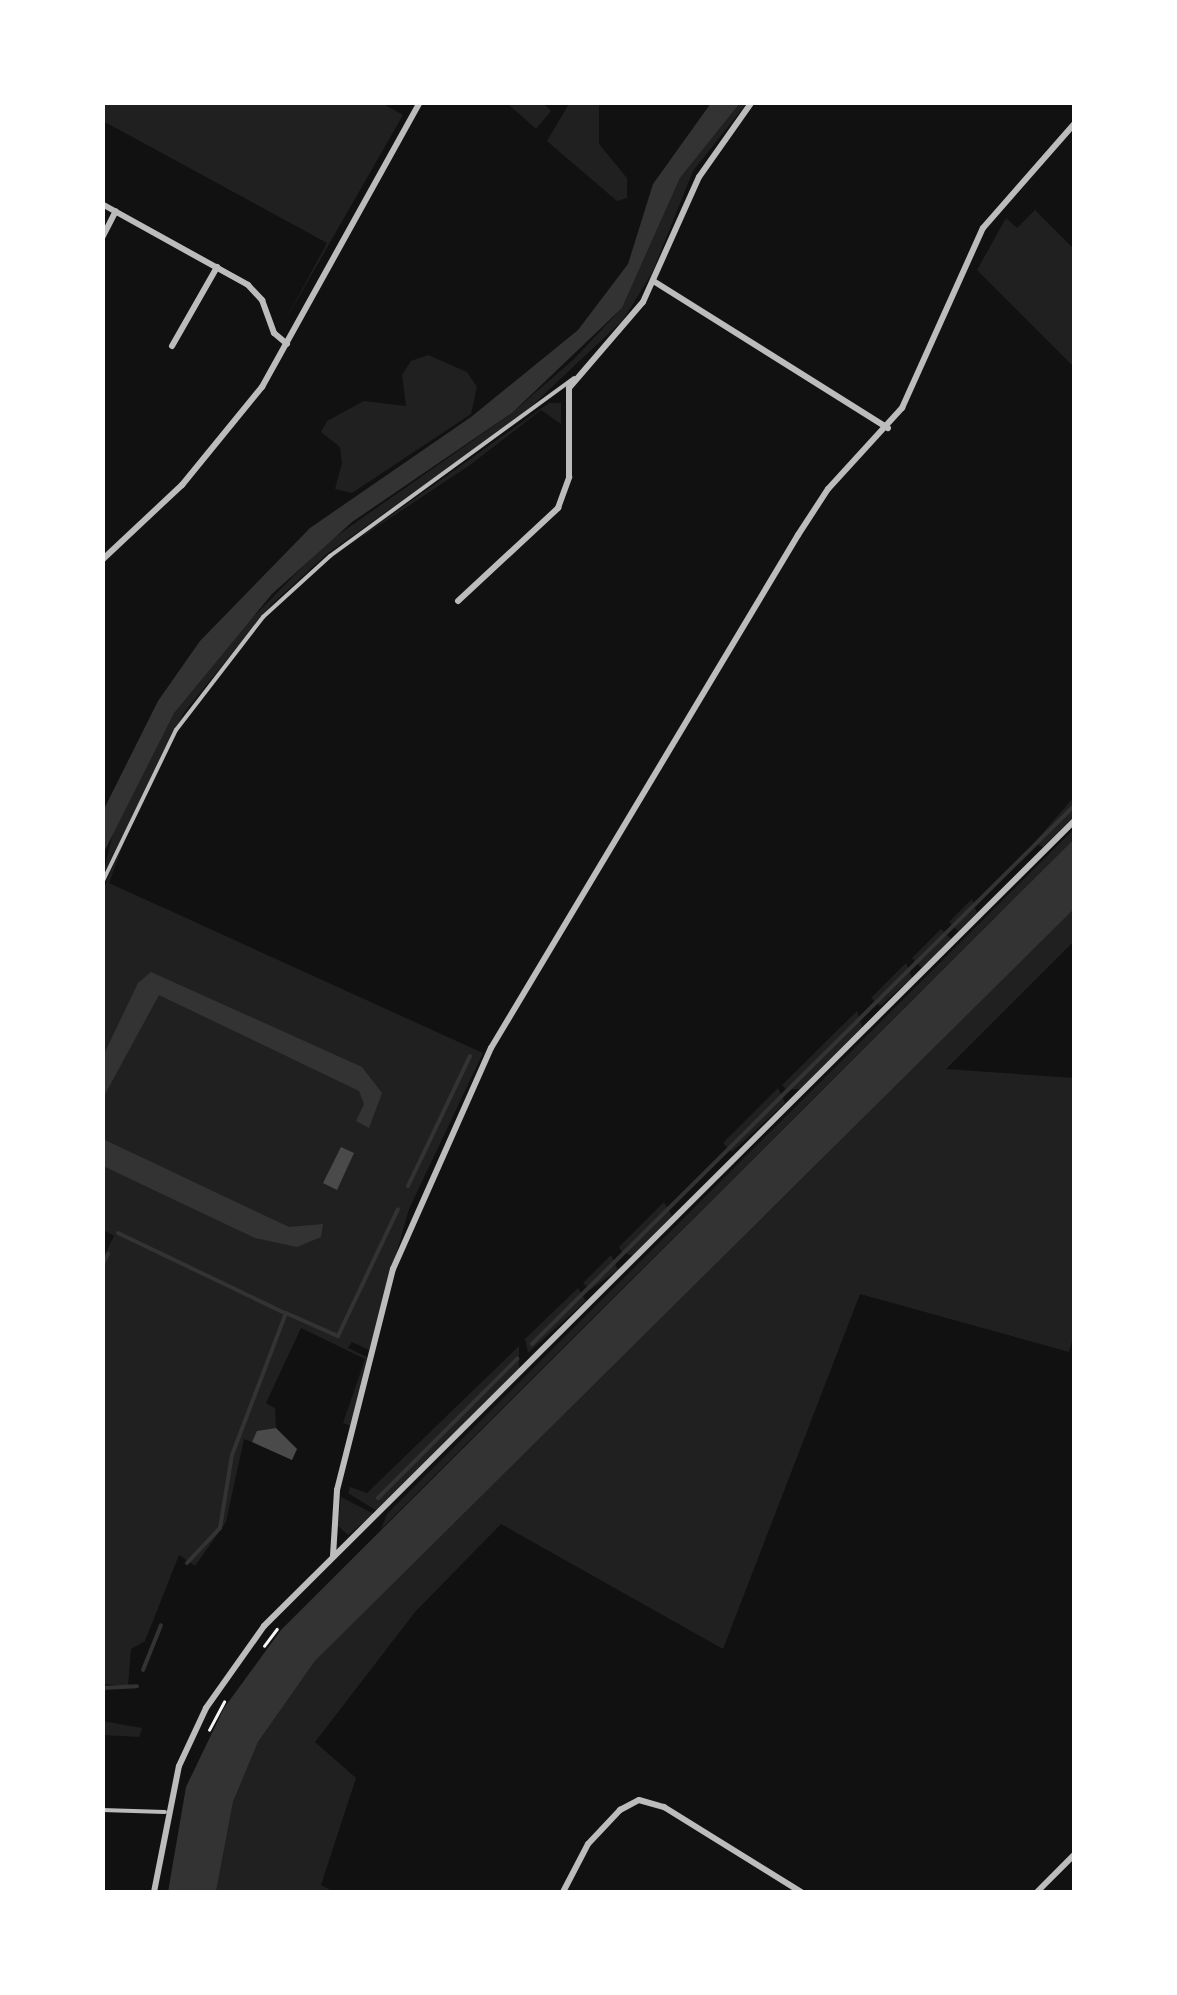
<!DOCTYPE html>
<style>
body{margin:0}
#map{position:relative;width:1177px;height:1995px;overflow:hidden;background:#111;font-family:Poppins,sans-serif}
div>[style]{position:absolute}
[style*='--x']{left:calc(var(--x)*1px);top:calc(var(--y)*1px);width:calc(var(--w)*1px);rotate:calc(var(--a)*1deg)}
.green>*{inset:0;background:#202020}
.water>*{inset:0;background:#333}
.stream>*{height:4px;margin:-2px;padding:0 2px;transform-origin:2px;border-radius:2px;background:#333}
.building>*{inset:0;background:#4a4a4a}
.path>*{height:2.5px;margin:-1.25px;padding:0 1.25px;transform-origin:1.25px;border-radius:1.25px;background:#f5f5f5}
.service>*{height:4px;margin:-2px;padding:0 2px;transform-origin:2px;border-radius:2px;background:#bcbcbc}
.minor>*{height:6px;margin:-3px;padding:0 3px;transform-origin:3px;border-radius:3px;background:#bcbcbc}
span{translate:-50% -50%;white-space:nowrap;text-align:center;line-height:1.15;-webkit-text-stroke:8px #fff;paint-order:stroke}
.frame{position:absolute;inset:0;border:105px solid #fff;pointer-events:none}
</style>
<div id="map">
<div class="green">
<i style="clip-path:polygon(380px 102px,403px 115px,285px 321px,327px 243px,103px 121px,103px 103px)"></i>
<i style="clip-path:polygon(570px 102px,599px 103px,599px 144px,627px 178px,627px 198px,617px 201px,547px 141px)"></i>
<i style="clip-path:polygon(507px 103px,543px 103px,551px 111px,536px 129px)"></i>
<i style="clip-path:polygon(740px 103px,747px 103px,693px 171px,652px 273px,623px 320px,519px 418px,328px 553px,271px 605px,183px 714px,103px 875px,115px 824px,173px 713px,216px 655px,325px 544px,512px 413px,574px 359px,622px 308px,680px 178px)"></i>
<i style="clip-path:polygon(1035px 210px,1074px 249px,1074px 367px,977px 270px,1006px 218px,1017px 228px)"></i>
<i style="clip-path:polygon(428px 355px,467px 372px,477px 387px,471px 414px,352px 493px,335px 489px,342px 463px,340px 447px,321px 432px,327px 421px,364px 401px,406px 406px,402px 375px,411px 361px)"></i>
<i style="clip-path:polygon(549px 403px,561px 403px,561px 424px,541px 410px,470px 465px,345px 548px)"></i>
<i style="clip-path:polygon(1074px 797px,1074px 816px,1043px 847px,1034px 843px)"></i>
<i style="clip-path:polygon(1074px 829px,1074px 839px,381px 1529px,387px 1514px)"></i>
<i style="clip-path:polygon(128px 831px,109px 883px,483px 1053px,409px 1209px,369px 1350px,352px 1342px,348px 1348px,367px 1357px,351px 1426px,343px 1423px,365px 1359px,301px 1328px,266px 1403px,275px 1408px,276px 1428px,252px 1442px,244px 1439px,226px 1522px,195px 1566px,179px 1555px,145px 1641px,131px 1649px,128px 1686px,103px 1684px,102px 1260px,114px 1236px,102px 1229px,103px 890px)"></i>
<i style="clip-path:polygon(972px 899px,977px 913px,958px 931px,949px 922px)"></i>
<i style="clip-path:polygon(1074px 909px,1074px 941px,946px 1069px,1074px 1078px,1074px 1332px,1069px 1352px,860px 1294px,723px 1649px,501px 1524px,415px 1612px,315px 1742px,356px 1778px,321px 1885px,334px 1892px,216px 1892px,233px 1802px,258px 1742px,315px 1661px)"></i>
<i style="clip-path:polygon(941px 929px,951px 939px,922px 968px,912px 958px)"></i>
<i style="clip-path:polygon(906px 963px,912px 978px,880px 1006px,871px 998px)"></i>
<i style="clip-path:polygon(857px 1011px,862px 1027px,800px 1089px,787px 1090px,782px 1085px)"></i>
<i style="clip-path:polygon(778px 1088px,785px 1103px,732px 1152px,723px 1143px)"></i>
<i style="clip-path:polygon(664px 1202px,672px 1216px,633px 1256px,622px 1252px,619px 1247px)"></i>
<i style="clip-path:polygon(611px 1255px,618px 1270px,590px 1290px,583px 1283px)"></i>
<i style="clip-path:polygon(578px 1288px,586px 1301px,528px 1353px,525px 1339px)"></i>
<i style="clip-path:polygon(519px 1346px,519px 1369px,377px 1511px,348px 1493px,350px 1487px,367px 1493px)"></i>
<i style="clip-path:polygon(341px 1497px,374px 1514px,348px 1535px,338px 1526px)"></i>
<i style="clip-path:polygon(103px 1721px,142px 1728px,139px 1737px,103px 1735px)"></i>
</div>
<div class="water">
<i style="clip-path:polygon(711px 103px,740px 103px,680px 178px,622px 308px,512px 413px,352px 522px,272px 594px,174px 713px,103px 854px,103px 811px,158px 701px,200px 641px,310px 528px,471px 417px,578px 330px,628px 264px,653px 184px)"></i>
<i style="clip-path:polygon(1074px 839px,1074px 909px,315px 1661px,258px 1742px,233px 1802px,216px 1892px,168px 1892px,186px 1787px,224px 1708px,281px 1630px)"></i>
<i style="clip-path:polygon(151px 972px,362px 1067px,382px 1093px,369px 1128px,356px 1121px,364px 1104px,359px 1091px,159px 995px,103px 1098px,103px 1056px,138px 983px)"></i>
<i style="clip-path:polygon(103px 1139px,289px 1227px,323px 1224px,321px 1237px,297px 1247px,255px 1238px,103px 1166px)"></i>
</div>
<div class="stream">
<i style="--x:408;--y:1186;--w:144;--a:-64.5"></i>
<i style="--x:118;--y:1233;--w:185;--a:25.6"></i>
<i style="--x:102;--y:1265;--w:13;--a:-61"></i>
<i style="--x:532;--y:1344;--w:764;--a:-44.79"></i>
<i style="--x:378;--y:1498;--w:197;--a:-45"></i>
<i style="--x:187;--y:1563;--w:48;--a:-46.7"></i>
<i style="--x:220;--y:1528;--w:74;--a:-80.7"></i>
<i style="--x:232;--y:1455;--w:152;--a:-69.2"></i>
<i style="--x:286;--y:1313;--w:57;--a:23.9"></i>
<i style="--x:338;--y:1336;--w:140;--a:-64.7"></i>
<i style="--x:143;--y:1670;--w:48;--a:-68.2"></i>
<i style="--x:102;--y:1688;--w:35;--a:-3"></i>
</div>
<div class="building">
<i style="clip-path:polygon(341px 1147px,354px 1153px,337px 1190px,323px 1183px)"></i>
<i style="clip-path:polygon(276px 1428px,297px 1449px,292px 1460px,252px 1442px,257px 1431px)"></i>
</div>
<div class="path">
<i style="--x:264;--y:1646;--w:21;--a:-53"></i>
<i style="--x:209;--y:1730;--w:32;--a:-62"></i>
</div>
<div class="service">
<i style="--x:102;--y:883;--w:170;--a:-64.2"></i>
<i style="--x:176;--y:730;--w:143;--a:-52.4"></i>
<i style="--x:263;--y:617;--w:91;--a:-42.3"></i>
<i style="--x:330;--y:556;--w:302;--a:-36.1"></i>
<i style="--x:102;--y:1810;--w:63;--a:1.8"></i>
</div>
<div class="minor">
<i style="--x:102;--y:204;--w:167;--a:29"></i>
<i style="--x:248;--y:285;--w:21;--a:47"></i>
<i style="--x:262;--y:300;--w:35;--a:70"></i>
<i style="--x:274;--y:333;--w:17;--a:40"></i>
<i style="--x:102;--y:238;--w:30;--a:-63"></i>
<i style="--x:655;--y:282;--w:275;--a:32.1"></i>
<i style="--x:172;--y:346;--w:91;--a:-60.3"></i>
<i style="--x:102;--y:560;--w:110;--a:-43.2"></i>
<i style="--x:182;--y:485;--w:127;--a:-50.8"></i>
<i style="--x:262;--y:387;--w:326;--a:-61"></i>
<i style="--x:458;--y:601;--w:137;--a:-42.9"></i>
<i style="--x:558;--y:508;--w:33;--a:-70"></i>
<i style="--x:569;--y:477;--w:89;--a:-90"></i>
<i style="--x:569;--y:388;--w:113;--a:-49.3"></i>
<i style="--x:643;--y:302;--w:137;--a:-65.9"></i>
<i style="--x:699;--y:177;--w:92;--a:-54.8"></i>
<i style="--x:333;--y:1556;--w:66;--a:-86.5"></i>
<i style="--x:337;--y:1490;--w:228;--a:-75.8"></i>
<i style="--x:393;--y:1269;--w:242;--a:-66.1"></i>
<i style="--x:491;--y:1048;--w:598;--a:-59.1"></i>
<i style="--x:798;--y:535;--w:55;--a:-56.9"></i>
<i style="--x:828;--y:489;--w:110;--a:-47.6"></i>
<i style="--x:902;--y:408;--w:197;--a:-65.8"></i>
<i style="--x:983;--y:228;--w:138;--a:-48.8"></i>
<i style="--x:154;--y:1892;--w:128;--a:-78.8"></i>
<i style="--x:179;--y:1766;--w:64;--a:-65"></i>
<i style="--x:206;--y:1708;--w:100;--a:-54.7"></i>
<i style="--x:264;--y:1626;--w:1142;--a:-44.82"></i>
<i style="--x:563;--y:1892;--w:54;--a:-62.5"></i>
<i style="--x:588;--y:1844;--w:47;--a:-46.7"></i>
<i style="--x:620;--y:1810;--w:21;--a:-28"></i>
<i style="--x:639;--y:1800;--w:26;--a:16"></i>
<i style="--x:664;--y:1807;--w:161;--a:31.8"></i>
<i style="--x:1037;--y:1892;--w:52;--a:-45"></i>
</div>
<div class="frame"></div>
</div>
